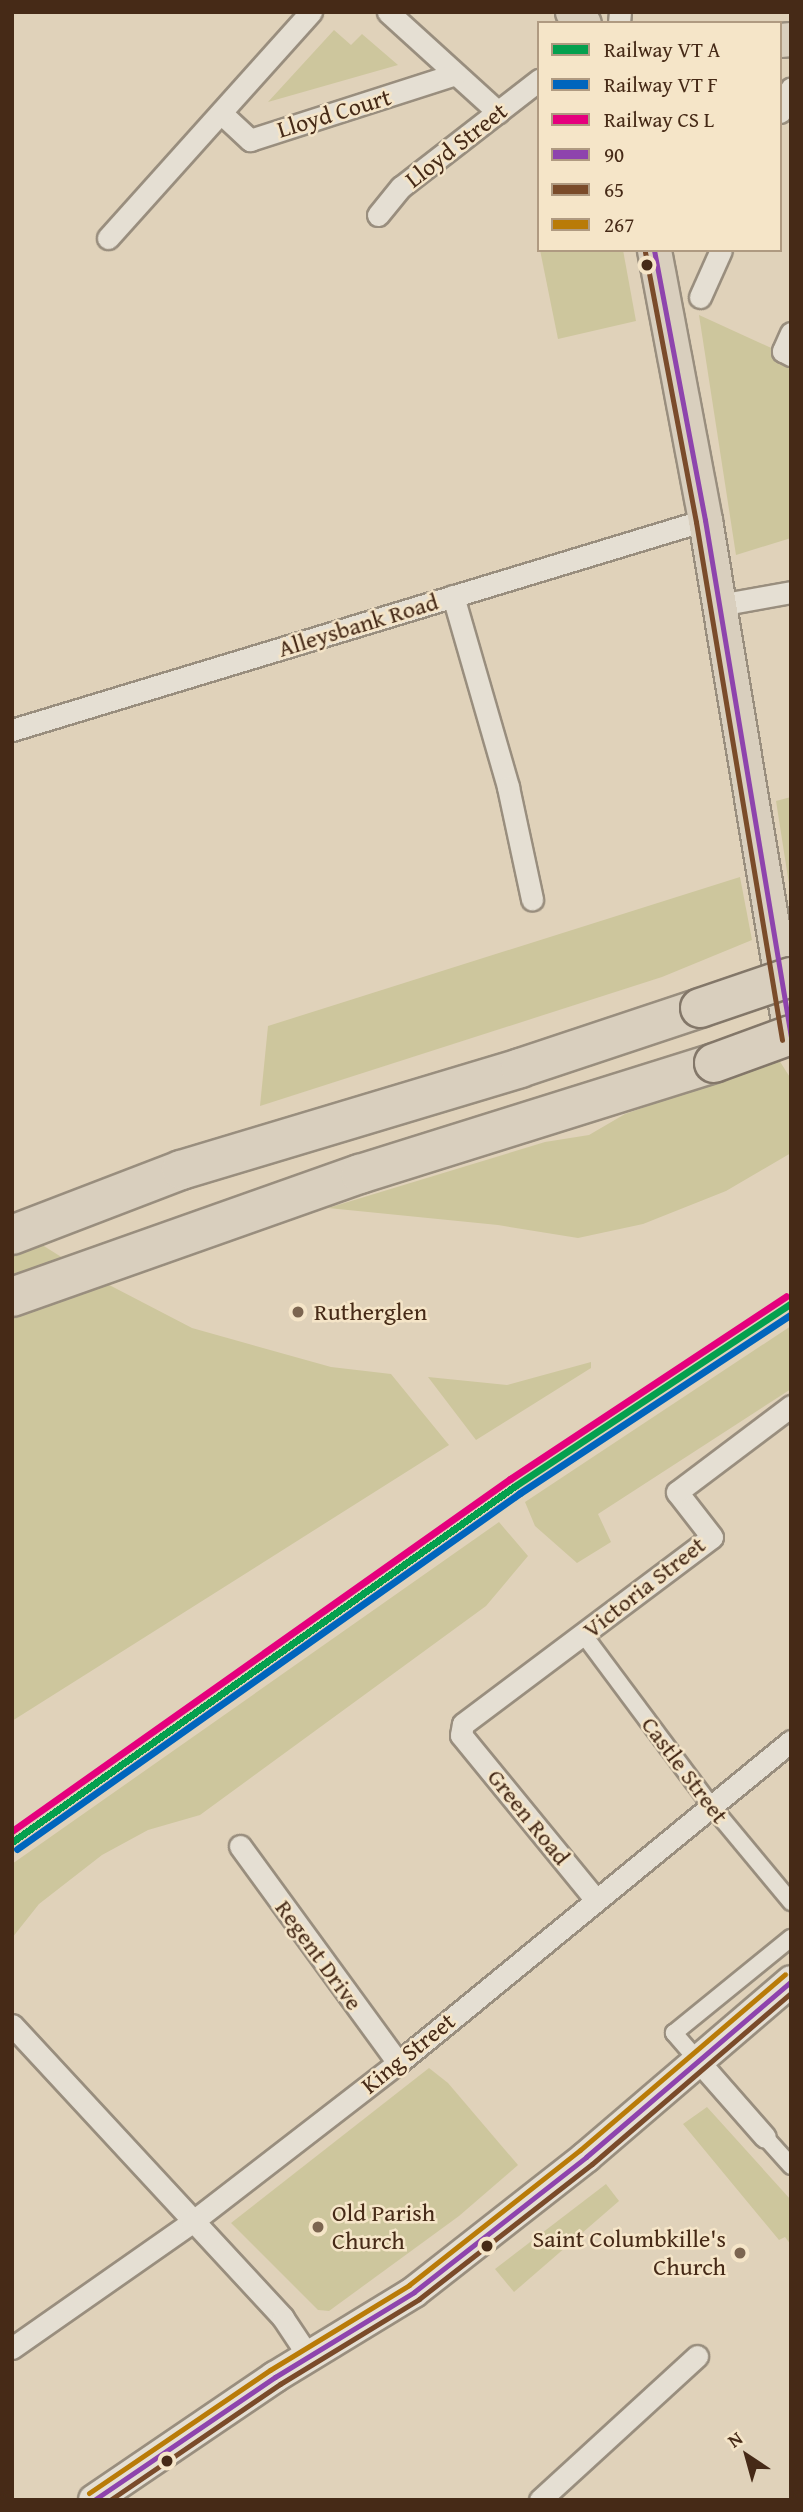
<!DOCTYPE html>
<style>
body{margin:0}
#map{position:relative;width:803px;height:2512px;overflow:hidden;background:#e0d2ba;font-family:"Gentium Book Plus",serif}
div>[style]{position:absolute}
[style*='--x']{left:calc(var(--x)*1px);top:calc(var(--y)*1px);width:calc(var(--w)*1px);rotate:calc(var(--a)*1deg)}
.green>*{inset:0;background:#cdc69d}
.roads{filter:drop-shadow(2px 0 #998e7e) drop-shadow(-2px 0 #998e7e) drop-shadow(0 2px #998e7e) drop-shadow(0 -2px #998e7e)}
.pedestrian>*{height:16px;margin:-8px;padding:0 8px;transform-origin:8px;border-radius:8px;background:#e5dfd3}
.minor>*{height:21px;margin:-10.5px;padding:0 10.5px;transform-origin:10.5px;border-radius:10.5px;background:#e5dfd3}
.secondary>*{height:30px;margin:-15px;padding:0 15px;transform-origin:15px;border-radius:15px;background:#e5dfd3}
.primary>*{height:33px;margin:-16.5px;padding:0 16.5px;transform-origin:16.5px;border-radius:16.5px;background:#d9cfbe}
.motorway>*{height:38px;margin:-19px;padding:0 19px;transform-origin:19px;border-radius:19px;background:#d9cfbe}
.bridges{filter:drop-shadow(2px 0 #837769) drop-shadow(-2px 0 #837769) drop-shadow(0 2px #837769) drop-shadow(0 -2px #837769)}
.motorway-bridge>*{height:38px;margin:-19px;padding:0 19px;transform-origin:19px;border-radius:19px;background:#d9cfbe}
.bus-1>*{height:5px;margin:-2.5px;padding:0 2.5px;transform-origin:2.5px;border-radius:2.5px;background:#8e44ad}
.bus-2>*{height:5px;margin:-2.5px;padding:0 2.5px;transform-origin:2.5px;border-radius:2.5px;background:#7a4b2a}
.bus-3>*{height:5px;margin:-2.5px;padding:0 2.5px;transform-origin:2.5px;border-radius:2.5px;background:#b97b08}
.rail-1>*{height:7px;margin:-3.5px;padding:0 3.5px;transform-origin:3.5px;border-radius:3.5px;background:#04a04e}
.rail-2>*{height:7px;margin:-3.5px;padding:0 3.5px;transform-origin:3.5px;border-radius:3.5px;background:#0065bd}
.rail-3>*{height:7px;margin:-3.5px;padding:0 3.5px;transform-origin:3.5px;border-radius:3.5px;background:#e5007d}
.dots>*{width:19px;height:19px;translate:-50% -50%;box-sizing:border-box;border:4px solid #f5e5c8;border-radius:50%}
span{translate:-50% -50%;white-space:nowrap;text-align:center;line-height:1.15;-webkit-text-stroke:5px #f5e5c8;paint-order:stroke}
.street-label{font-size:24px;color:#462a17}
.poi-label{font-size:24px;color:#462a17}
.left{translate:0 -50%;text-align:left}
.right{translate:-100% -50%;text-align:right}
.frame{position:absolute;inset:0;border:14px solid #462a17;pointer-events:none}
.legend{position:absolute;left:537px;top:21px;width:245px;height:231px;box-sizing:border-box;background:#f5e5c8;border:2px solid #af9a81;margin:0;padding:9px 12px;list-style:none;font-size:21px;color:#462a17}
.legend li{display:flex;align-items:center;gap:14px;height:35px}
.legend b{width:35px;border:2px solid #af9a81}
.north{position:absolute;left:712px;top:2421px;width:70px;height:70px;-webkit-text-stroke:5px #f5e5c8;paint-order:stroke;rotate:324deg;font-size:19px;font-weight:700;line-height:28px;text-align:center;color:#462a17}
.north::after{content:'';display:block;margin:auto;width:24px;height:32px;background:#462a17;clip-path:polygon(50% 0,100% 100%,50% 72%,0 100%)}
</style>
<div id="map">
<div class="green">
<i style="clip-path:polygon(334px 30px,351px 45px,362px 34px,398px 65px,268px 102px)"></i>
<i style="clip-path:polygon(540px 250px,623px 250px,636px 321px,558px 339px)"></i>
<i style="clip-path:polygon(699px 315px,791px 357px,791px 538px,736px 555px)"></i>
<i style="clip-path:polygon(791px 797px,791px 897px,776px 801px)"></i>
<i style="clip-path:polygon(740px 877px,752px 940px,662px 977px,260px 1106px,268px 1026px)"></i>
<i style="clip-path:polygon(779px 1060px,791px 1079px,791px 1153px,726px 1191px,643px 1224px,578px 1238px,498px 1225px,328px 1208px,545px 1142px,589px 1135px,625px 1114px)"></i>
<i style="clip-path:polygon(12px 1226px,90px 1275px,192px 1328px,331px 1367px,391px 1374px,449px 1445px,12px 1721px)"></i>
<i style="clip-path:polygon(791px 1326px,791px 1389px,598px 1514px,611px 1542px,577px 1563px,535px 1526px,525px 1502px)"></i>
<i style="clip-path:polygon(591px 1362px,591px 1368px,476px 1440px,428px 1377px,507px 1385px)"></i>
<i style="clip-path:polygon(499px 1522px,528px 1556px,486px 1606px,200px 1815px,148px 1830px,102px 1855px,39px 1904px,12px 1938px,12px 1864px)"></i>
<i style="clip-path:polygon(429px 2068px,448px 2083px,518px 2165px,459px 2216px,329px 2311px,318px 2310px,231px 2223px)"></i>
<i style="clip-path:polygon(707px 2107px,791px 2200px,791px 2245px,785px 2237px,779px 2240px,683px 2124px)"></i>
<i style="clip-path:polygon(606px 2184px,619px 2201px,514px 2292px,495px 2269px)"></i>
</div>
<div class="roads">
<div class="pedestrian">
<i style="--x:583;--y:1634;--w:209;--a:53.3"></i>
<i style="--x:708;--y:1802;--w:130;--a:50.3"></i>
<i style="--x:700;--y:2063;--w:40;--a:-131"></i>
<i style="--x:674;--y:2033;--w:151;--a:-39.1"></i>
<i style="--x:765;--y:2137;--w:39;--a:48"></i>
</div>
<div class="minor">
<i style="--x:388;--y:12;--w:149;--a:42.3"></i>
<i style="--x:619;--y:23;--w:11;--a:-85"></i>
<i style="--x:780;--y:112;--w:26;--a:-65"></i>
<i style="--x:221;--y:113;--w:40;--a:43"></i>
<i style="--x:250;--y:140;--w:216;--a:-17.8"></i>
<i style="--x:378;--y:215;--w:36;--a:-51"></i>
<i style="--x:401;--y:187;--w:175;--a:-37.8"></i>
<i style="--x:108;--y:238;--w:304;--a:-48.1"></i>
<i style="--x:700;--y:297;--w:51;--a:-65.9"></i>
<i style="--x:791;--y:333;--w:20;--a:114"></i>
<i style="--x:783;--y:351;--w:9;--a:27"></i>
<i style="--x:453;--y:596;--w:199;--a:73.9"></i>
<i style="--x:508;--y:787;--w:115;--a:77.9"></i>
<i style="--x:719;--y:605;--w:73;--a:-10.2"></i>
<i style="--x:12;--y:730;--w:724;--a:-16.86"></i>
<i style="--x:240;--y:1846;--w:268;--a:53.9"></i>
<i style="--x:596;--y:1900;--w:213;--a:-129.3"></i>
<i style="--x:461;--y:1735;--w:11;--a:-80"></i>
<i style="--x:463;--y:1724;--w:311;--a:-36.9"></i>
<i style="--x:712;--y:1537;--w:57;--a:-127.9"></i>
<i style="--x:677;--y:1492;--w:143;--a:-37"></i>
<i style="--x:12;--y:2025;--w:399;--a:47.2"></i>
<i style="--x:283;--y:2318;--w:47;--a:56.3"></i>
<i style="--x:700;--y:2063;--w:98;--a:48.7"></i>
<i style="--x:12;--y:2348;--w:220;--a:-35"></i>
<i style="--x:192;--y:2222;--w:260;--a:-37.7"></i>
<i style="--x:398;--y:2063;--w:508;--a:-39.33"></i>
<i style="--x:540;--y:2500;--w:213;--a:-42.5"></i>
</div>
<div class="secondary">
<i style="--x:94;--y:2500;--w:219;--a:-34.2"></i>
<i style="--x:275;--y:2377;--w:163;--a:-31.4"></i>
<i style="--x:414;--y:2292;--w:219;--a:-38.1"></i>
<i style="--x:586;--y:2157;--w:270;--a:-40.6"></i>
</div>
<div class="primary">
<i style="--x:572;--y:12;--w:16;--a:43"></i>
<i style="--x:780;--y:40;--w:11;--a:-5"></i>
<i style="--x:654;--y:250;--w:275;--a:79.3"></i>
<i style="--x:705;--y:520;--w:526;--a:80.59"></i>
</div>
<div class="motorway">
<i style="--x:12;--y:1235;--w:181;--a:-21"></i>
<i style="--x:181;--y:1170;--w:354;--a:-16.7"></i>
<i style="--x:520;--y:1068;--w:190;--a:-18.4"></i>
<i style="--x:12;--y:1297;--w:369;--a:-19.5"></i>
<i style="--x:360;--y:1174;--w:371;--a:-17.4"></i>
</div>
</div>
<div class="bridges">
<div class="motorway-bridge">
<i style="--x:700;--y:1008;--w:96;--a:-18.8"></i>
<i style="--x:714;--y:1063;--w:82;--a:-20"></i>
</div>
</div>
<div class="bus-1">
<i style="--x:654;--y:250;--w:275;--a:79.3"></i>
<i style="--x:705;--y:520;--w:524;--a:80.56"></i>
<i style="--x:94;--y:2500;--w:219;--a:-34.2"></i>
<i style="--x:275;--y:2377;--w:163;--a:-31.4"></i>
<i style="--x:414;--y:2292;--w:219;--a:-38.1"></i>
<i style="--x:586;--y:2157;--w:270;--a:-40.6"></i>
</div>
<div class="bus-2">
<i style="--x:645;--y:252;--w:275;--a:79.3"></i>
<i style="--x:696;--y:522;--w:525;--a:80.57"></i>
<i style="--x:110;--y:2500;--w:206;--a:-34.3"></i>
<i style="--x:280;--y:2384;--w:163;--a:-31.4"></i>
<i style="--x:419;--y:2299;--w:219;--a:-38"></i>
<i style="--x:592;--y:2164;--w:262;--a:-40.7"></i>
</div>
<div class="bus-3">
<i style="--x:89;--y:2493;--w:219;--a:-34.2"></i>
<i style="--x:270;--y:2370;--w:163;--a:-31.4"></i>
<i style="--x:409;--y:2285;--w:218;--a:-38.3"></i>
<i style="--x:580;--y:2150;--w:270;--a:-40.6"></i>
</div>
<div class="rail-1">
<i style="--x:12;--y:1842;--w:616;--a:-35.29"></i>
<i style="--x:515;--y:1486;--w:331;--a:-33.5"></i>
</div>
<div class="rail-2">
<i style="--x:17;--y:1849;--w:616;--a:-35.29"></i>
<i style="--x:520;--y:1493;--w:325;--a:-33.4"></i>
</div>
<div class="rail-3">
<i style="--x:12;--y:1831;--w:610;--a:-35.25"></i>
<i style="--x:510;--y:1479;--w:331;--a:-33.5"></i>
</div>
<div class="dots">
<i style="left:647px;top:265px;background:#462a17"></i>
<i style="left:298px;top:1312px;background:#7c6550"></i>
<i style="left:318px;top:2227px;background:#7c6550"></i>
<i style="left:487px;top:2246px;background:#462a17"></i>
<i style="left:740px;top:2253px;background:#7c6550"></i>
<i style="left:167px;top:2461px;background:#462a17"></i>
</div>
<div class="street-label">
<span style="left:334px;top:113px;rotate:-17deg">Lloyd Court</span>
<span style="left:456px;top:145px;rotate:-38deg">Lloyd Street</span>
<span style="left:358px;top:625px;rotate:-17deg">Alleysbank Road</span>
<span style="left:644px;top:1587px;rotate:-38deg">Victoria Street</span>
<span style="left:685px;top:1770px;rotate:53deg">Castle Street</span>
<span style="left:529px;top:1817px;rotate:51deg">Green Road</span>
<span style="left:319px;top:1955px;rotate:54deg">Regent Drive</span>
<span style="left:408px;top:2053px;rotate:-39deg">King Street</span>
</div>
<div class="poi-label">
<span class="left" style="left:314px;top:1312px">Rutherglen</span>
<span class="left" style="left:332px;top:2227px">Old Parish<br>Church</span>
<span class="right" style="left:726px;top:2253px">Saint Columbkille's<br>Church</span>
</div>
<div class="frame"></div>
<ul class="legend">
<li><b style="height:9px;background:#04a04e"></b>Railway VT A</li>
<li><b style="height:9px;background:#0065bd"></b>Railway VT F</li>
<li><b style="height:9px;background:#e5007d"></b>Railway CS L</li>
<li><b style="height:9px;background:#8e44ad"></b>90</li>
<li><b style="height:9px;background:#7a4b2a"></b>65</li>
<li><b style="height:9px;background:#b97b08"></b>267</li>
</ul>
<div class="north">N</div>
</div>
